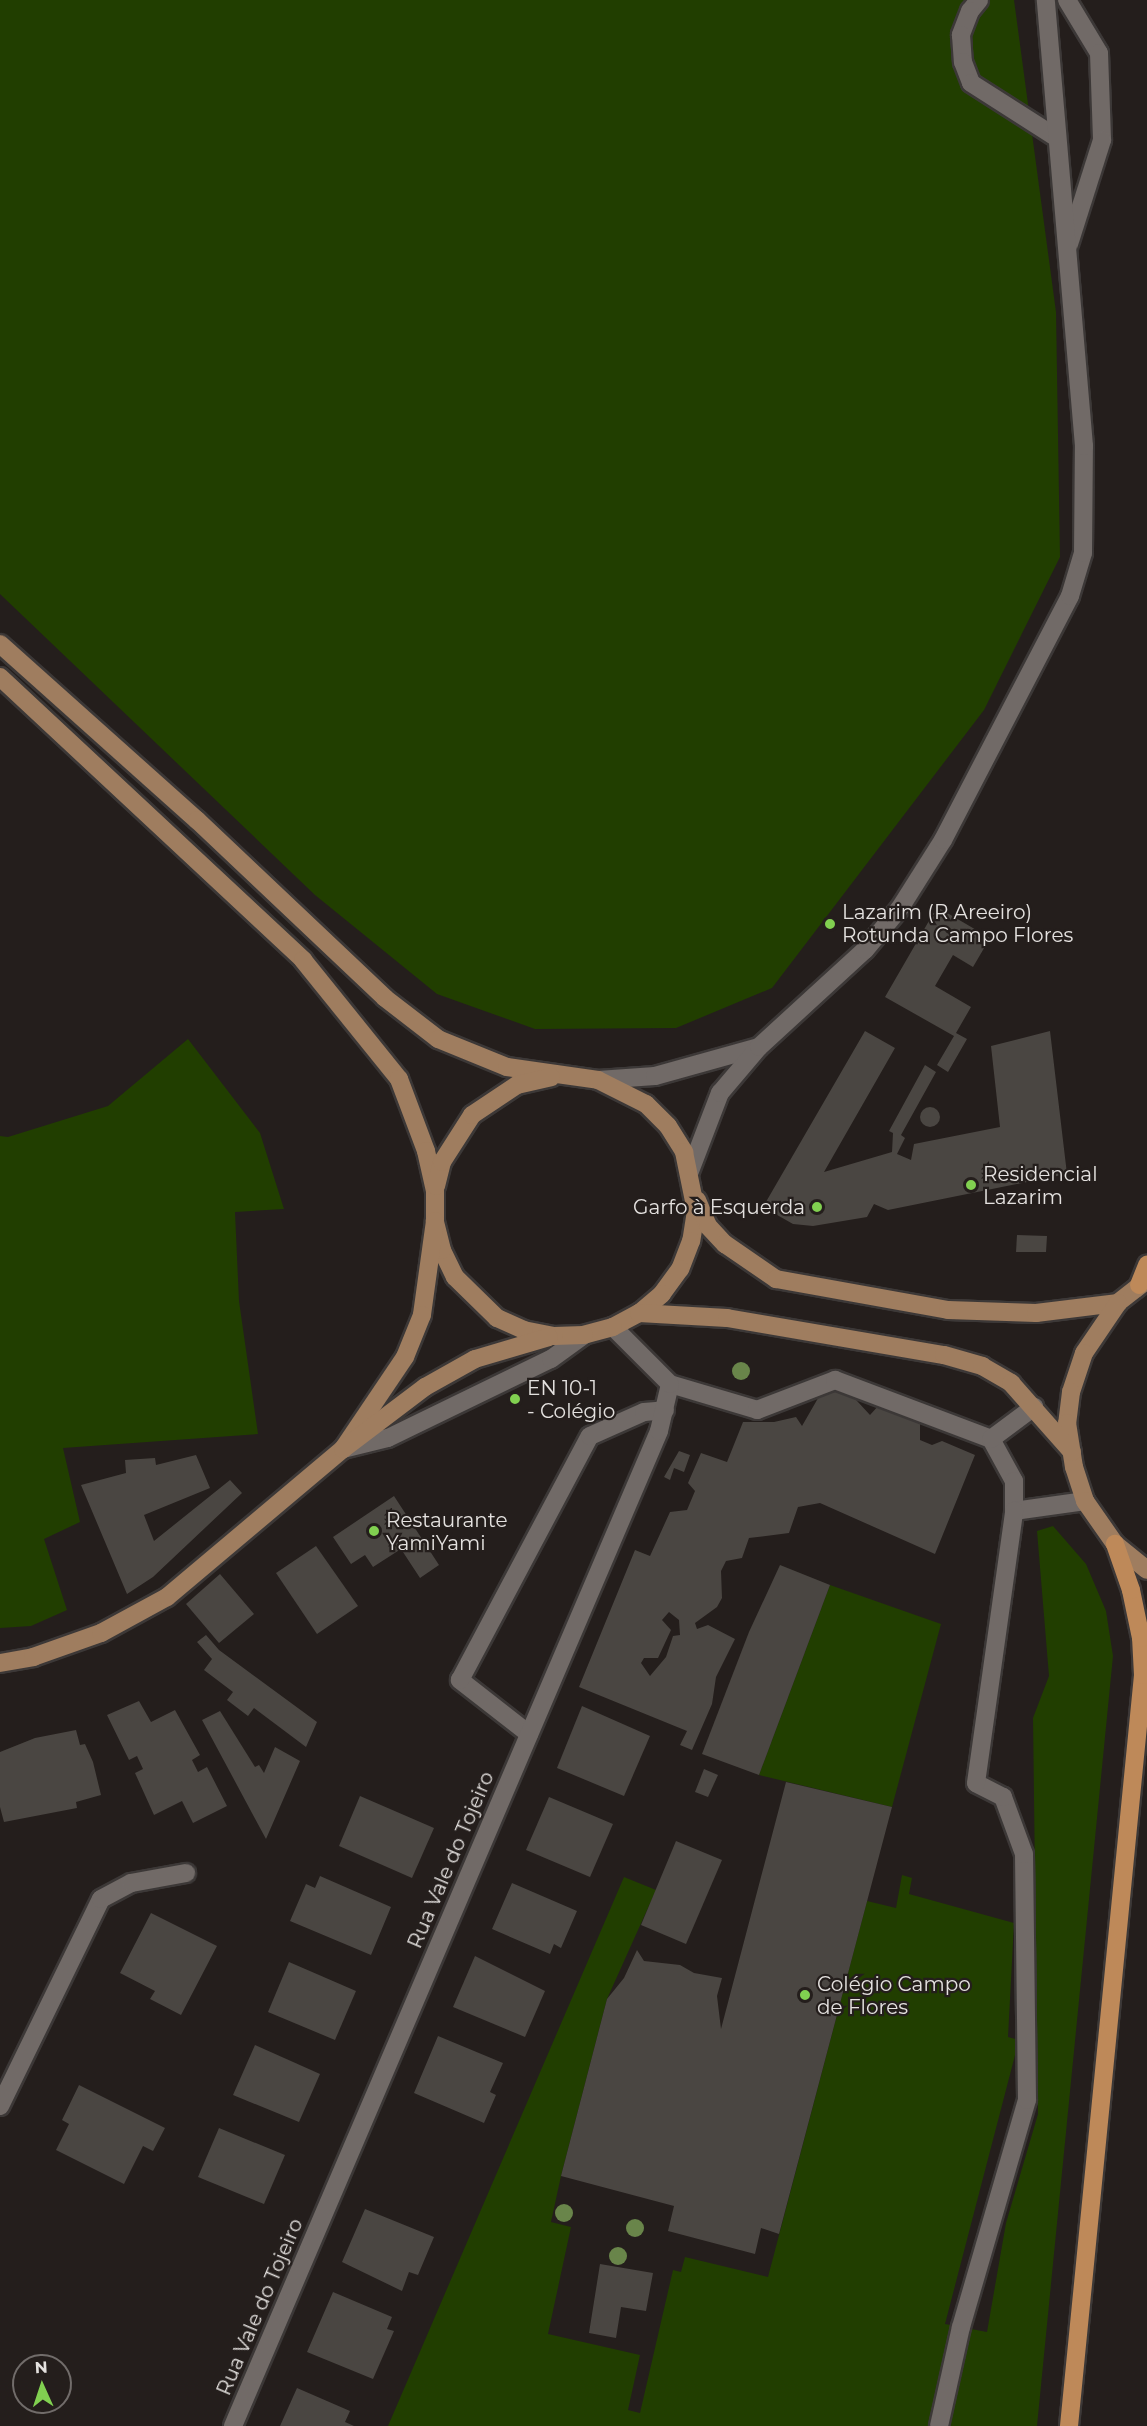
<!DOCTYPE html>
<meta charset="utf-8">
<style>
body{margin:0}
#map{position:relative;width:1147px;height:2426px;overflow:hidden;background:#241e1c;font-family:Montserrat,sans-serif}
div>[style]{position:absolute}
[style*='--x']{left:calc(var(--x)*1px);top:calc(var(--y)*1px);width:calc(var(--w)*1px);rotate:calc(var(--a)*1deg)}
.green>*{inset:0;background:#213e00}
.building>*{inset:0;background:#4a4642}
.round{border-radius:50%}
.roads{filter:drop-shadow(2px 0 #3c3837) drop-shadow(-2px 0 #3c3837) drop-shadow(0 2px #3c3837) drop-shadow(0 -2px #3c3837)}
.minor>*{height:18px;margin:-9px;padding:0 9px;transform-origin:9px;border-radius:9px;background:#716a67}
.major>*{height:18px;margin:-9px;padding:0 9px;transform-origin:9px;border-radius:9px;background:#9f7d5f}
.highway>*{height:18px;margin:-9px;padding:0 9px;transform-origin:9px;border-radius:9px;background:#be8959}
.trees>*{width:18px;height:18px;margin:-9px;border-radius:50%;background:#69854a}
.dots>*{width:16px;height:16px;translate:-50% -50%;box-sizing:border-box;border:3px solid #241e1c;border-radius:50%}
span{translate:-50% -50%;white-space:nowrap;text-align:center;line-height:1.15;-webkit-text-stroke:4.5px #241e1c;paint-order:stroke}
.poi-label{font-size:20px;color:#e4e1df}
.left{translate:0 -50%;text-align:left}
.right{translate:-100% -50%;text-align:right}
.street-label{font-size:20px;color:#e4e1df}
.north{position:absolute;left:12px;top:2354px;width:60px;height:60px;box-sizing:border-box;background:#241e1c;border:2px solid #716c6a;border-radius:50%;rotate:357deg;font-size:16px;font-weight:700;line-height:24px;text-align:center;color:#e4e1df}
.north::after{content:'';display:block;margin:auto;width:21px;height:27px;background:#81d050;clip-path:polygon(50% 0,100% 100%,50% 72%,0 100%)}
</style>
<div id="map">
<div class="green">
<i style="clip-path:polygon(0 0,1014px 0,1056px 312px,1060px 557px,984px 710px,772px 988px,676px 1028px,535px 1029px,437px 994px,315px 895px,0 594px)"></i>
<i style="clip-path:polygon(188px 1039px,260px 1133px,284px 1209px,235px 1212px,239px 1301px,258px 1434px,63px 1448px,80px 1522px,44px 1539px,67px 1610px,31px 1626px,0 1628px,0 1136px,8px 1137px,108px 1106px)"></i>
<i style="clip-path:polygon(1053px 1526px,1086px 1564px,1106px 1611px,1113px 1656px,1037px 2426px,388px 2426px,624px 1877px,656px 1890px,607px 1999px,561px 2176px,551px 2222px,571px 2227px,548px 2334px,640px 2355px,628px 2410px,640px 2413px,673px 2270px,681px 2272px,685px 2257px,768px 2277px,867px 1901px,896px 1908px,902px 1875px,912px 1878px,909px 1894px,1014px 1923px,1008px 2037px,1019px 2040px,945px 2324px,987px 2332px,1006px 2223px,1038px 2114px,1033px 1718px,1049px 1676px,1037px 1531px)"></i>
<i style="clip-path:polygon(830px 1585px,941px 1624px,892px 1807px,759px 1775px)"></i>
</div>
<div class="building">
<i style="clip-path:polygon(937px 907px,990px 938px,973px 967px,953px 955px,935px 986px,971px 1007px,956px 1033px,967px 1039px,948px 1072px,937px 1065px,954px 1036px,885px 997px)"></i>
<i style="clip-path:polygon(865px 1031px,895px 1048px,824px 1172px,892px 1152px,893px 1133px,889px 1131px,925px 1065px,936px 1072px,901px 1135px,905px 1138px,897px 1154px,911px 1160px,914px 1144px,1000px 1127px,991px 1046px,1050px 1031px,1067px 1174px,888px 1210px,874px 1204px,867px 1217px,813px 1226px,793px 1224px,763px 1207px)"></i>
<i class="round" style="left:920px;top:1107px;width:20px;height:20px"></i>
<i style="clip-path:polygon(1017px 1235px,1047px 1236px,1046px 1252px,1016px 1252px)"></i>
<i style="clip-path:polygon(evenodd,846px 1389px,870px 1415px,879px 1405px,920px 1424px,920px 1440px,932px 1445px,942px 1441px,975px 1455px,935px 1554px,820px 1503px,798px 1507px,789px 1533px,749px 1538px,742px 1558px,726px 1561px,721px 1571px,722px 1598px,717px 1607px,695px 1623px,697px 1629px,708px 1625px,735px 1639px,716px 1677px,712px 1704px,692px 1750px,680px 1745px,687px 1731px,579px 1687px,635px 1550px,650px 1556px,670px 1512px,687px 1510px,695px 1491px,688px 1483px,701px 1453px,727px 1462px,743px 1422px,774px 1422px,796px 1417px,802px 1426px,821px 1393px,846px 1389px,669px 1612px,679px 1620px,680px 1635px,673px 1636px,666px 1657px,650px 1676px,641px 1663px,644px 1658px,658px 1658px,671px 1630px,662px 1620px,669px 1612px)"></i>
<i style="clip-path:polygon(679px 1451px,690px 1455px,684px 1472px,674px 1468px,670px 1480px,664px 1477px)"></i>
<i style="clip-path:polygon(196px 1455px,210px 1488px,144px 1515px,154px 1541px,230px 1480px,242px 1493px,153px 1577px,127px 1594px,81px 1485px,126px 1473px,125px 1460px,155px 1458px,156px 1465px)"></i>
<i style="clip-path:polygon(394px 1496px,439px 1565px,420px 1578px,401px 1549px,373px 1567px,365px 1555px,351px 1564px,333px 1537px)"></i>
<i style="clip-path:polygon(316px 1546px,358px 1606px,317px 1634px,276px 1573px)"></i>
<i style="clip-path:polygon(780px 1565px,830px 1585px,759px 1775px,702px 1754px,749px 1632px)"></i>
<i style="clip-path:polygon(220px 1574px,254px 1614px,219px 1643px,186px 1604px)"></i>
<i style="clip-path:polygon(206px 1635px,219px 1650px,317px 1722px,306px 1747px,254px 1708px,248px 1716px,227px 1700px,233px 1692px,204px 1670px,212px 1659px,197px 1642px)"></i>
<i style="clip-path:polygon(139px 1701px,151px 1722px,175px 1710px,200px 1755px,192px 1760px,198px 1772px,207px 1767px,227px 1806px,193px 1823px,182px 1801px,154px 1815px,135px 1773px,143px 1769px,137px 1756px,129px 1760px,107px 1715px)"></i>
<i style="clip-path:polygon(582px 1706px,650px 1736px,624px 1796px,557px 1768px)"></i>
<i style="clip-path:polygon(220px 1711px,255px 1767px,259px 1765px,264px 1773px,275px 1747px,300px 1761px,266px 1839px,202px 1720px)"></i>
<i style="clip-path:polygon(76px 1730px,80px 1745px,85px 1744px,93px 1762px,101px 1795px,76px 1802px,77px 1808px,4px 1822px,0 1807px,0 1752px,35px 1738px)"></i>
<i style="clip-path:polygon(704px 1769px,718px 1775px,708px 1797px,695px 1792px)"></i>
<i style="clip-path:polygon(786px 1782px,892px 1807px,779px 2234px,761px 2228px,755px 2254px,668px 2231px,674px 2206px,561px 2176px,607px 1999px,624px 1978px,637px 1950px,644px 1961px,680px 1965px,694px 1973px,722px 1978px,717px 1996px,721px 2029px)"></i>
<i style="clip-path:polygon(360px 1796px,434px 1828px,412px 1878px,339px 1846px)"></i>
<i style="clip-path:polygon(549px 1797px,613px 1824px,590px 1877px,526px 1850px)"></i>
<i style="clip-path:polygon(676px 1841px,722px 1860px,686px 1944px,641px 1925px)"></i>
<i style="clip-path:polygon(320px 1876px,391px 1907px,371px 1955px,290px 1921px,306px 1884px,315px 1888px)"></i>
<i style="clip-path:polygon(512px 1883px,577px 1911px,561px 1948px,554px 1944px,550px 1954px,492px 1929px)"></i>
<i style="clip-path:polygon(151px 1913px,217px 1946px,181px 2015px,150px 1999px,155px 1991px,120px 1973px)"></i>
<i style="clip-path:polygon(475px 1956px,545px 1991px,525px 2037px,453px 2007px)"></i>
<i style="clip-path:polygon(289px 1962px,356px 1991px,335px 2040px,268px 2012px)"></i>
<i style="clip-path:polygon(438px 2036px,503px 2063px,490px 2092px,496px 2095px,484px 2123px,414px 2093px)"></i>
<i style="clip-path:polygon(255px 2045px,320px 2074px,299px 2122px,233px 2095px)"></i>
<i style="clip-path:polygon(79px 2085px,165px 2128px,153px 2151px,143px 2146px,124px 2184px,56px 2150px,69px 2124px,62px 2120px)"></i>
<i style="clip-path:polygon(219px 2128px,285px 2155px,264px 2204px,198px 2177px)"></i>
<i style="clip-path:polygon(365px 2209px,434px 2237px,418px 2275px,409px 2272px,402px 2291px,342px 2262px)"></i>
<i style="clip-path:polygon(600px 2264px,653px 2273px,646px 2311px,621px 2307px,616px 2338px,589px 2333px)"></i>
<i style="clip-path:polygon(333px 2292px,392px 2317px,387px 2329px,394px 2331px,373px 2379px,307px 2352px)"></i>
<i style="clip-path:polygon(297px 2388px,350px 2411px,345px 2422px,354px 2426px,280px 2426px)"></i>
</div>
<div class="roads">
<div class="minor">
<i style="--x:979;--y:0;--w:14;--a:129"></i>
<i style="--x:970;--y:11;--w:26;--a:111"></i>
<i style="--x:961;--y:35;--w:27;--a:86"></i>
<i style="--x:963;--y:62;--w:22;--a:69"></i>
<i style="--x:971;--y:83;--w:102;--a:32.6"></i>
<i style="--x:1067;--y:0;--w:62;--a:58.9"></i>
<i style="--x:1099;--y:53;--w:87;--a:88"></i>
<i style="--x:1102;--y:140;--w:109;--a:107.6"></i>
<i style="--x:598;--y:1080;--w:57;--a:-4"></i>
<i style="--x:655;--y:1076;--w:108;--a:-15.6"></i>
<i style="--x:690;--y:1171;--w:84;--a:-69"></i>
<i style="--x:720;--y:1093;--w:60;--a:-49.7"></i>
<i style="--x:759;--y:1047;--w:144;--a:-42.5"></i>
<i style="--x:865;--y:950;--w:55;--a:-50.2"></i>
<i style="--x:900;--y:908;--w:80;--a:-57.7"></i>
<i style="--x:943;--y:840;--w:275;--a:-62.5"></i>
<i style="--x:1070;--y:596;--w:45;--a:-73.2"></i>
<i style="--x:1083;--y:553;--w:107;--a:-89.5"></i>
<i style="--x:1084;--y:446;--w:448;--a:-94.9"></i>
<i style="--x:670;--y:1384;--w:91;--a:16.6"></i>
<i style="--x:757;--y:1410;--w:84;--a:-21"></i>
<i style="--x:835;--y:1380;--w:167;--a:20.7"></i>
<i style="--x:991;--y:1439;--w:48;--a:61.3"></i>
<i style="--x:1014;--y:1481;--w:30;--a:90"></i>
<i style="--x:1014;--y:1511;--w:72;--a:-8"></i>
<i style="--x:991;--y:1439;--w:54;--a:-36.7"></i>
<i style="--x:343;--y:1449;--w:46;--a:-13.7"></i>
<i style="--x:388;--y:1438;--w:181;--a:-25.9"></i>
<i style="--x:551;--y:1359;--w:41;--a:-36"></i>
<i style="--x:529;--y:1734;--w:88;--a:-142"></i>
<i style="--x:460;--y:1680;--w:276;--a:-62"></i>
<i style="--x:590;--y:1436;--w:59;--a:-24"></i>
<i style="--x:644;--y:1412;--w:21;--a:-5"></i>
<i style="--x:0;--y:2106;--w:230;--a:-64"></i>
<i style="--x:101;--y:1899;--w:34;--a:-28"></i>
<i style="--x:131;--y:1883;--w:56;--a:-10.3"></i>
<i style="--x:233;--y:2426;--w:1082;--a:-66.82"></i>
<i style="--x:659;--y:1431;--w:48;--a:-76.8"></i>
<i style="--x:670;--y:1384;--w:81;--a:-135"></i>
<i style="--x:939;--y:2426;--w:101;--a:-77.5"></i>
<i style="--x:961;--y:2327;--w:236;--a:-73.8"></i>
<i style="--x:1027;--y:2100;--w:246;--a:-90.7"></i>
<i style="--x:1024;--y:1854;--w:61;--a:-110.2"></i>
<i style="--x:1003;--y:1797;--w:30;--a:-153"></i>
<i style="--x:976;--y:1783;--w:275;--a:-82"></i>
</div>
<div class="major">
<i style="--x:0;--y:644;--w:264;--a:41.8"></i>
<i style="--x:197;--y:820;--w:259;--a:43.4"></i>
<i style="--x:385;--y:998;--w:67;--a:37.7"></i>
<i style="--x:438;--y:1039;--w:74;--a:22.1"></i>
<i style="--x:507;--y:1067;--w:92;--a:8.1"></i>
<i style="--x:598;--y:1080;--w:54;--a:26.6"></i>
<i style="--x:646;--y:1104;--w:31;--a:45"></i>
<i style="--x:668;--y:1126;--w:31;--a:58"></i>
<i style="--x:684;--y:1152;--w:60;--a:78.5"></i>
<i style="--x:696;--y:1211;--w:30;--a:99"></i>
<i style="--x:691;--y:1241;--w:30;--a:111"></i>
<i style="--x:680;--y:1269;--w:31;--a:126"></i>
<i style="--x:662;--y:1294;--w:30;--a:140"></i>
<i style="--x:639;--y:1313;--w:30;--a:152"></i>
<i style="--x:613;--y:1327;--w:30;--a:165"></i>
<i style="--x:584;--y:1335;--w:30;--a:178"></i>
<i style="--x:554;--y:1336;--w:31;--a:-169"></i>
<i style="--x:524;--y:1330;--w:30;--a:-156"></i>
<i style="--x:497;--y:1318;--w:59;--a:-135.7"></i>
<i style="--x:455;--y:1277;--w:30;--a:-116"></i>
<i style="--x:442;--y:1250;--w:30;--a:-104"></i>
<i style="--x:0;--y:677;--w:415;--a:43"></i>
<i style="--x:303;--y:960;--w:153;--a:51.1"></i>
<i style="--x:399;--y:1079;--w:77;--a:69.4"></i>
<i style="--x:426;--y:1151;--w:41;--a:77.3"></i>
<i style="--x:435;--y:1191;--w:30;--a:90"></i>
<i style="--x:435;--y:1221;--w:95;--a:97.9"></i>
<i style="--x:422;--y:1315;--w:45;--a:112"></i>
<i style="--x:405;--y:1357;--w:111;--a:124"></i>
<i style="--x:436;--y:1186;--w:25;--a:-76"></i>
<i style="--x:442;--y:1162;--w:56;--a:-57.4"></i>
<i style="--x:472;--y:1115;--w:54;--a:-33.7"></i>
<i style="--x:517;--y:1085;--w:35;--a:-13"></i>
<i style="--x:697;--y:1200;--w:28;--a:67"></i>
<i style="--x:708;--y:1226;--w:25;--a:47"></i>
<i style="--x:725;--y:1244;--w:62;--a:34.5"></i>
<i style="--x:776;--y:1279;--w:175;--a:10.2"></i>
<i style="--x:948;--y:1310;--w:88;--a:2"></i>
<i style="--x:1036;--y:1313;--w:83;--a:-7"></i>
<i style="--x:1147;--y:1280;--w:37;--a:142"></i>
<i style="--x:1118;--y:1303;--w:60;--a:124.2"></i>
<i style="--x:1084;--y:1353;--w:41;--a:108.4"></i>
<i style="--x:1071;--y:1392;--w:31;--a:97"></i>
<i style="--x:1067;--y:1423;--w:45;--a:81"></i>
<i style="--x:1074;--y:1467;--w:36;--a:72"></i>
<i style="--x:1085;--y:1501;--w:52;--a:55.1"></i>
<i style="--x:1115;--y:1544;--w:41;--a:39.1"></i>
<i style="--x:639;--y:1313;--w:88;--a:3.3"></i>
<i style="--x:727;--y:1318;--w:220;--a:9.7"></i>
<i style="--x:944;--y:1355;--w:40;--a:16"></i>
<i style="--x:982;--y:1366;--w:34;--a:30"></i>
<i style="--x:1011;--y:1383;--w:92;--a:48.5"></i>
<i style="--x:0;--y:1663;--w:34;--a:-10"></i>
<i style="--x:33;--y:1657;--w:72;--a:-19.4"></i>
<i style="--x:101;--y:1633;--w:75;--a:-28.6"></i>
<i style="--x:167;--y:1597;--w:230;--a:-40.1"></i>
<i style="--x:343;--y:1449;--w:103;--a:-37.1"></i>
<i style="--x:425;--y:1387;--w:57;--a:-29.2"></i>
<i style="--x:475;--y:1359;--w:77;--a:-16.6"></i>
</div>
<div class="highway">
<i style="--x:1139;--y:1285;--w:22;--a:-68"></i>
<i style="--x:1069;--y:2426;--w:755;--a:-84.37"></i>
<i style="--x:1143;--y:1675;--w:37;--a:-93"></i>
<i style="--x:1141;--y:1638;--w:49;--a:-101.8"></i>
<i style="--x:1131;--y:1590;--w:49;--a:-109.2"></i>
</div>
</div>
<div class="trees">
<i style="left:741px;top:1371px"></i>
<i style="left:564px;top:2213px"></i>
<i style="left:635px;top:2228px"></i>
<i style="left:618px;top:2256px"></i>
</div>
<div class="dots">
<i style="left:830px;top:924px;background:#81d050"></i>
<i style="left:971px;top:1185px;background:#81d050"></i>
<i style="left:817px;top:1207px;background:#81d050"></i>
<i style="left:515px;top:1399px;background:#81d050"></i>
<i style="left:374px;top:1531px;background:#81d050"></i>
<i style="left:805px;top:1995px;background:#81d050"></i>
</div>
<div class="poi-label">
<span class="left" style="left:842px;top:924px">Lazarim (R Areeiro)<br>Rotunda Campo Flores</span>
<span class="left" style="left:983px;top:1186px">Residencial<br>Lazarim</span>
<span class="right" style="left:805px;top:1207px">Garfo à Esquerda</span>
<span class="left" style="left:527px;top:1400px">EN 10-1<br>- Colégio</span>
<span class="left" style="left:386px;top:1532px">Restaurante<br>YamiYami</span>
<span class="left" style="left:817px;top:1996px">Colégio Campo<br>de Flores</span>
</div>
<div class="street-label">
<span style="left:451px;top:1860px;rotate:-67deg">Rua Vale do Tojeiro</span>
<span style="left:260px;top:2307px;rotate:-67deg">Rua Vale do Tojeiro</span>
</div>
<div class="north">N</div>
</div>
